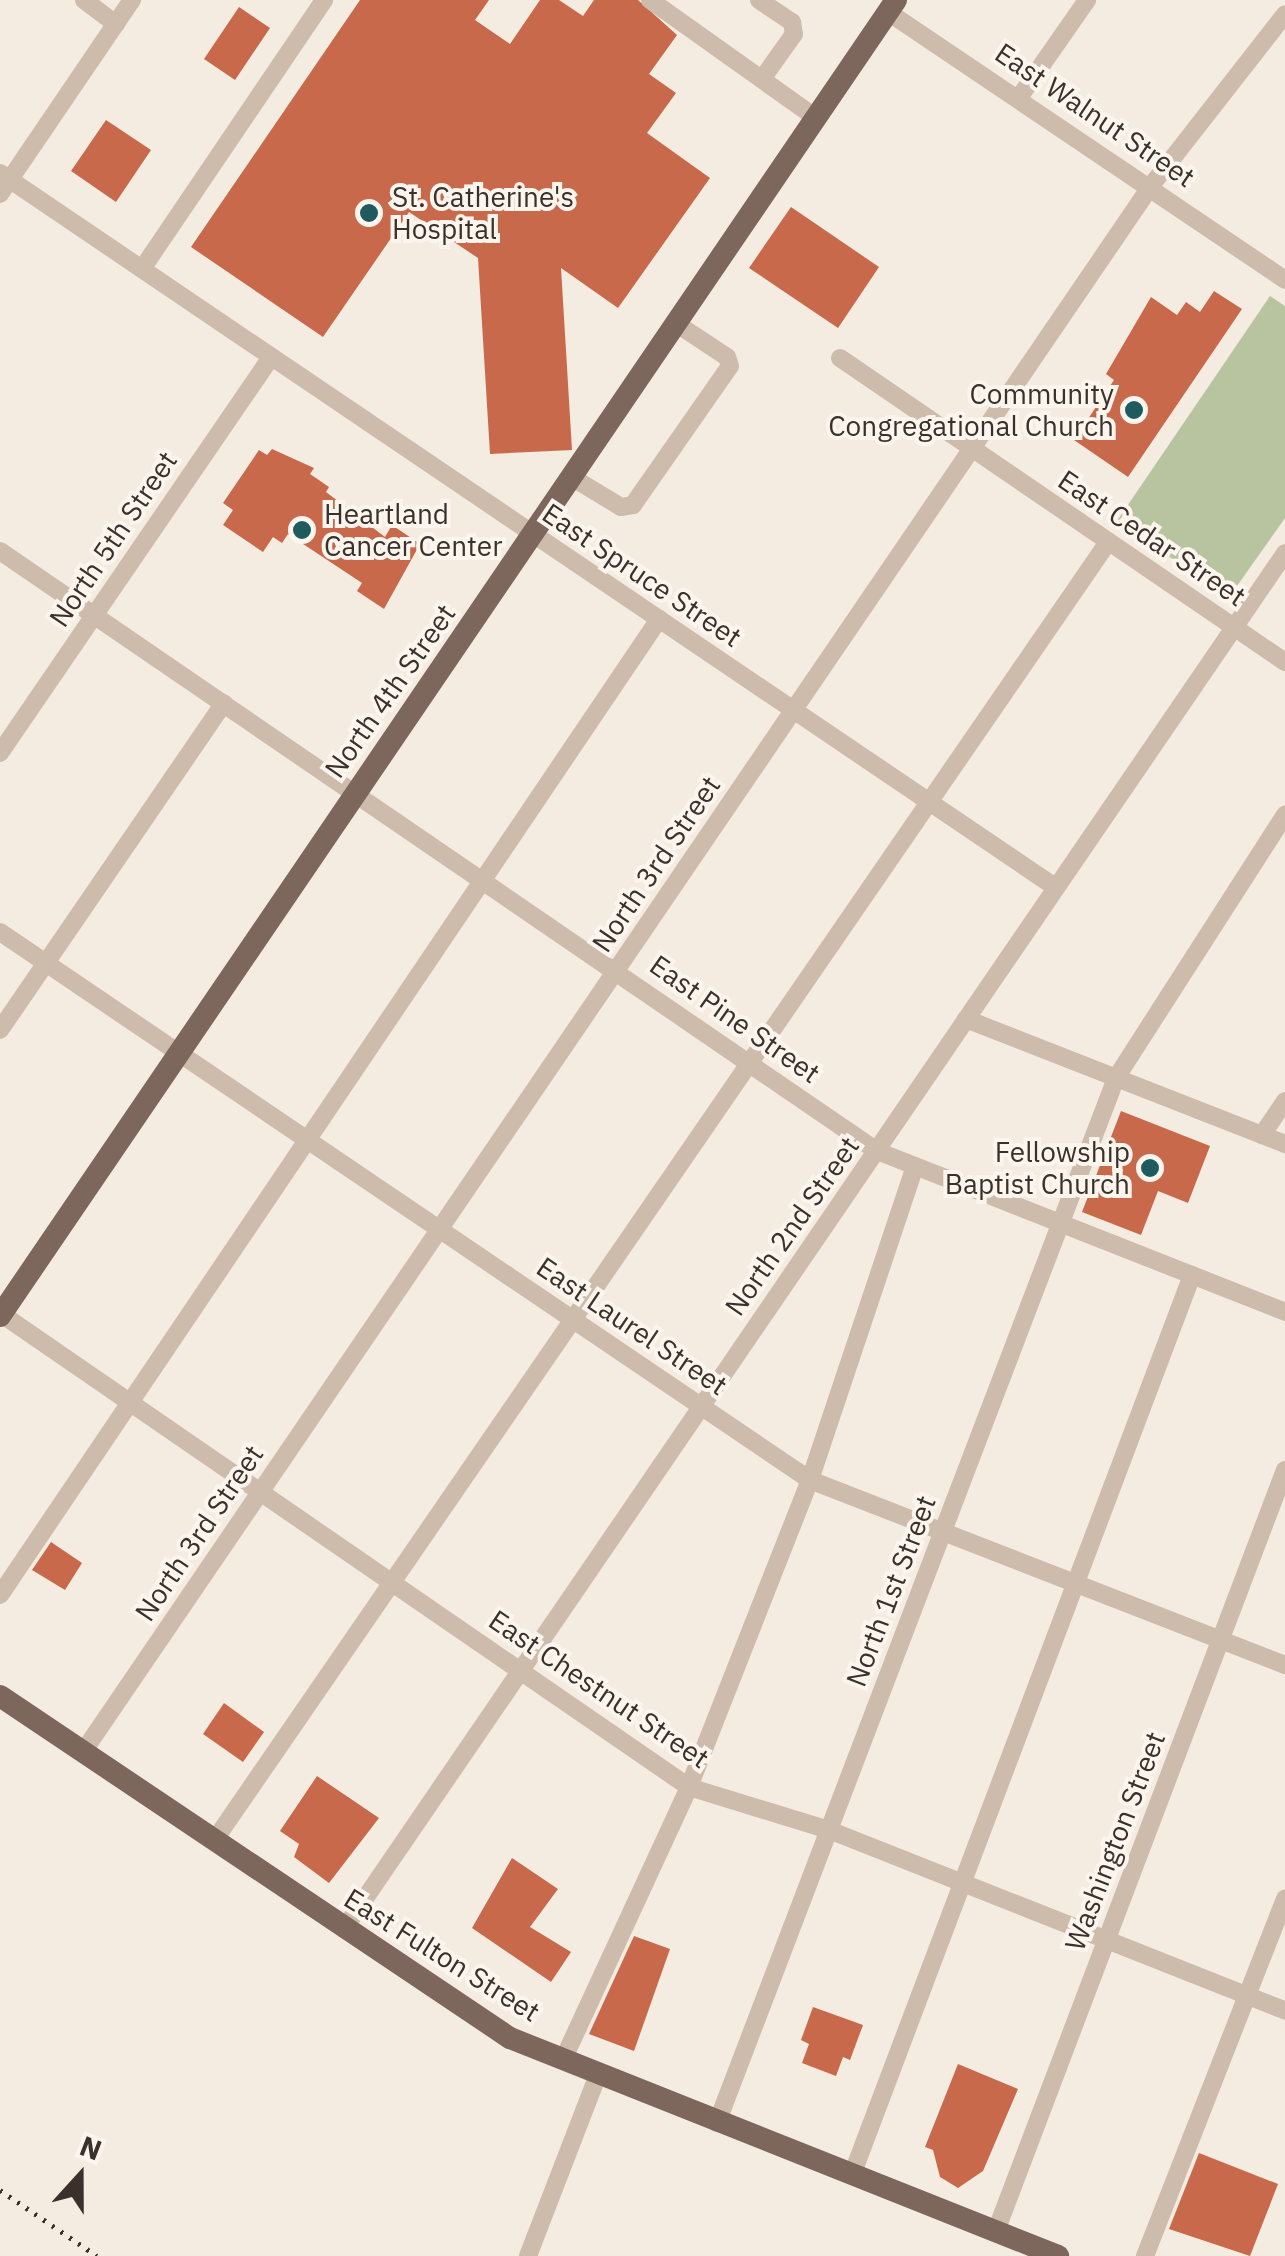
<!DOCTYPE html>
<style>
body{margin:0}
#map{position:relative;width:1285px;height:2256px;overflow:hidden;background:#f4ebe1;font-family:"IBM Plex Sans",sans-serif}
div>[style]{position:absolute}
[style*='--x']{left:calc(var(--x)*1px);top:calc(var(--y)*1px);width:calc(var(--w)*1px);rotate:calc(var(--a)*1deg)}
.green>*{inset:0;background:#b8c4a0}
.building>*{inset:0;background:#c8694b}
.minor>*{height:18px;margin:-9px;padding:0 9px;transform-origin:9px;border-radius:9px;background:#cdbbac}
.major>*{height:22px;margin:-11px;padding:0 11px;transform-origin:11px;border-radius:11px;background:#7d675c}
.rail>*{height:5px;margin-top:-2.5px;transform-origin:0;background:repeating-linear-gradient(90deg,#3b302b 0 2.5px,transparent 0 10.5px)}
.dots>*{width:28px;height:28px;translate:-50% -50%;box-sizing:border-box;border:5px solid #fbf5ee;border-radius:50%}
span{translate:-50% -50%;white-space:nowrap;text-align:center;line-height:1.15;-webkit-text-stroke:8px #fbf5ee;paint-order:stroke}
.street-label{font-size:28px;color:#3b302b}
.poi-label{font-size:28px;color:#3b302b}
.left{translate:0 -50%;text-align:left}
.right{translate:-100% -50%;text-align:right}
.north{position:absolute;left:30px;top:2126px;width:100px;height:100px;-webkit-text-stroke:8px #fbf5ee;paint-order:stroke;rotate:21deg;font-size:28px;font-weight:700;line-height:40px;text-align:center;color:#3b302b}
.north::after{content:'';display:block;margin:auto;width:35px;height:45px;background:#3b302b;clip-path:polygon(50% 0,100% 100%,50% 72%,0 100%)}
</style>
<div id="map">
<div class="green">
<i style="clip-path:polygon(1270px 296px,1285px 306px,1285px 518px,1232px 593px,1224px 594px,1117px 521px)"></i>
</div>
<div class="building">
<i style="clip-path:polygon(360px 0,489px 0,475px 20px,510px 44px,540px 0,559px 0,583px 16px,594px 0,638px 0,677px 35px,649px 74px,676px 93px,647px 133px,710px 178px,618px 308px,561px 268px,572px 450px,490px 454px,478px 258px,409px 212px,323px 337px,191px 247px)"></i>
<i style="clip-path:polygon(239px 7px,270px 28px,235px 80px,204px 59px)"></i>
<i style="clip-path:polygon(106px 120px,151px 150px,116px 202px,71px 171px)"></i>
<i style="clip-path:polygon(791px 207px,879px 267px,838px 328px,749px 268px)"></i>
<i style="clip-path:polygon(1214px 291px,1242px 309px,1128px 477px,1074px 440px,1114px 380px,1106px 374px,1151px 297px,1177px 315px,1186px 302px,1200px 312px)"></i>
<i style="clip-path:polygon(272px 449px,314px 468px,310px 474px,329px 487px,326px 492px,385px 537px,392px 525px,420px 544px,384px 609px,357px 591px,362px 583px,288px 534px,282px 543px,273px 537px,263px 552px,223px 525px,233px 510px,223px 503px,259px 450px,267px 455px)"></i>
<i style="clip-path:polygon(1121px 1111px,1210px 1146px,1188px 1203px,1158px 1191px,1141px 1235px,1082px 1212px)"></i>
<i style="clip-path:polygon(51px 1542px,82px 1563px,65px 1590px,32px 1570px)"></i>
<i style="clip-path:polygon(224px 1703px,264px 1732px,243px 1762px,203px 1734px)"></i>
<i style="clip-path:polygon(317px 1776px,379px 1818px,329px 1883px,294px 1857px,299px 1844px,280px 1831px)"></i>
<i style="clip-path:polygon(512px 1858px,558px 1889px,530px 1927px,571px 1952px,551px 1982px,472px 1928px)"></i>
<i style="clip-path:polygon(634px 1936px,670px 1949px,634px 2051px,589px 2034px)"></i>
<i style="clip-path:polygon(813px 2007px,863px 2025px,850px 2060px,843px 2057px,836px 2076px,802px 2063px,809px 2044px,801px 2040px)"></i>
<i style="clip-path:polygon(958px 2064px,1018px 2089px,983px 2171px,958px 2188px,940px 2177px,933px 2150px,925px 2147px)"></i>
<i style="clip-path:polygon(1199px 2153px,1278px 2184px,1250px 2256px,1169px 2229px)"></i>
</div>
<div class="minor">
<i style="--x:84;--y:0;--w:40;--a:37"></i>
<i style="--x:650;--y:0;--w:204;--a:35.4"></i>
<i style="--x:759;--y:0;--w:40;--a:34"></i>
<i style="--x:792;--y:22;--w:12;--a:81"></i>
<i style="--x:794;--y:34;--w:55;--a:125.4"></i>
<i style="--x:888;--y:12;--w:479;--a:34"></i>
<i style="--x:1018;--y:99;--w:121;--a:-55.1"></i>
<i style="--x:0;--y:173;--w:1274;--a:34.09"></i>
<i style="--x:0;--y:194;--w:235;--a:-55.8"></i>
<i style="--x:142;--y:269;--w:325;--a:-55.9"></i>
<i style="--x:840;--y:358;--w:539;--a:34.34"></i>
<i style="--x:573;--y:478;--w:56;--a:31.1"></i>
<i style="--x:621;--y:507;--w:12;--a:-9"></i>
<i style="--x:633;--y:505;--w:169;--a:-55.1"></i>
<i style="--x:730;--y:366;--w:9;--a:-108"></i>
<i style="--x:727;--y:357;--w:60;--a:-146.6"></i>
<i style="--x:0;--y:551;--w:1063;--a:34.38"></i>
<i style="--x:877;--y:1151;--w:439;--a:21.5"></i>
<i style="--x:0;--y:753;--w:480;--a:-55.6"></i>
<i style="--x:0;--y:932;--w:978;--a:34.08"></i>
<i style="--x:810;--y:1480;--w:510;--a:21.28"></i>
<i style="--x:966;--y:1019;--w:343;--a:21.4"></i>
<i style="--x:0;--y:1030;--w:396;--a:-55.6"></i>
<i style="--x:1262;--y:1135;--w:41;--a:-55.9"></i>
<i style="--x:0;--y:1313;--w:836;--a:34.53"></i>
<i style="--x:689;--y:1787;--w:146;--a:17.1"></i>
<i style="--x:829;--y:1830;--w:491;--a:21.6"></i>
<i style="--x:0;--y:1595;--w:1178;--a:-55.97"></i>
<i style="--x:83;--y:1752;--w:1894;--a:-55.71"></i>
<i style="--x:1150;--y:187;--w:219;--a:-52"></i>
<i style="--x:214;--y:1841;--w:1577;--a:-55.46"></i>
<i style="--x:344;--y:1929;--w:1667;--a:-55.63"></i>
<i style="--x:563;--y:2060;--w:301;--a:-65.2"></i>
<i style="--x:689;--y:1787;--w:330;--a:-68.5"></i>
<i style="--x:810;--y:1480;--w:331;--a:-71.5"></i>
<i style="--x:717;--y:2123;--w:1119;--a:-69.1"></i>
<i style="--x:1116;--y:1078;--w:313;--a:-57.3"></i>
<i style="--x:852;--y:2175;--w:962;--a:-69.3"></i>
<i style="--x:996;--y:2231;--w:814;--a:-69.21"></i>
<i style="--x:528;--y:2256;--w:192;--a:-68.9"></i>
<i style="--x:1145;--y:2256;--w:384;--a:-68.6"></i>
</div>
<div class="major">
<i style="--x:0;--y:1316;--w:1592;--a:-55.75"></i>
<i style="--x:0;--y:1696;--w:614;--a:33.85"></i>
<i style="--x:510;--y:2038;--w:590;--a:21.69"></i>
</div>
<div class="rail">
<i style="--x:0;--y:2190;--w:117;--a:34.2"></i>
</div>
<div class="dots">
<i style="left:369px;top:213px;background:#1f5a5e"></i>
<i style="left:1134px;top:410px;background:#1f5a5e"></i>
<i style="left:302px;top:530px;background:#1f5a5e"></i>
<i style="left:1150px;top:1168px;background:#1f5a5e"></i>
</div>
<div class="street-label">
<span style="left:1095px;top:115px;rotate:34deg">East Walnut Street</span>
<span style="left:1152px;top:538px;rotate:34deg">East Cedar Street</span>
<span style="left:113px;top:539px;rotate:-56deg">North 5th Street</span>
<span style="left:642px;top:575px;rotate:34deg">East Spruce Street</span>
<span style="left:390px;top:691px;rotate:-55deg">North 4th Street</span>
<span style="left:656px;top:864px;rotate:-56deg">North 3rd Street</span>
<span style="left:735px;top:1019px;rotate:35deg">East Pine Street</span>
<span style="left:792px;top:1226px;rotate:-55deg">North 2nd Street</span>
<span style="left:632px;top:1326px;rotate:34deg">East Laurel Street</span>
<span style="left:199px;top:1533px;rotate:-56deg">North 3rd Street</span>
<span style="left:891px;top:1591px;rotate:-69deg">North 1st Street</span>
<span style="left:599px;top:1689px;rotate:34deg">East Chestnut Street</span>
<span style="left:1115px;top:1841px;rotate:-69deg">Washington Street</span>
<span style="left:442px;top:1955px;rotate:32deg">East Fulton Street</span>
</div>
<div class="poi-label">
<span class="left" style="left:392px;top:213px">St. Catherine's<br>Hospital</span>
<span class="right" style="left:1114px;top:410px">Community<br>Congregational Church</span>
<span class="left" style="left:324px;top:530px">Heartland<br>Cancer Center</span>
<span class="right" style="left:1130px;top:1168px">Fellowship<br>Baptist Church</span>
</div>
<div class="north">N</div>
</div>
